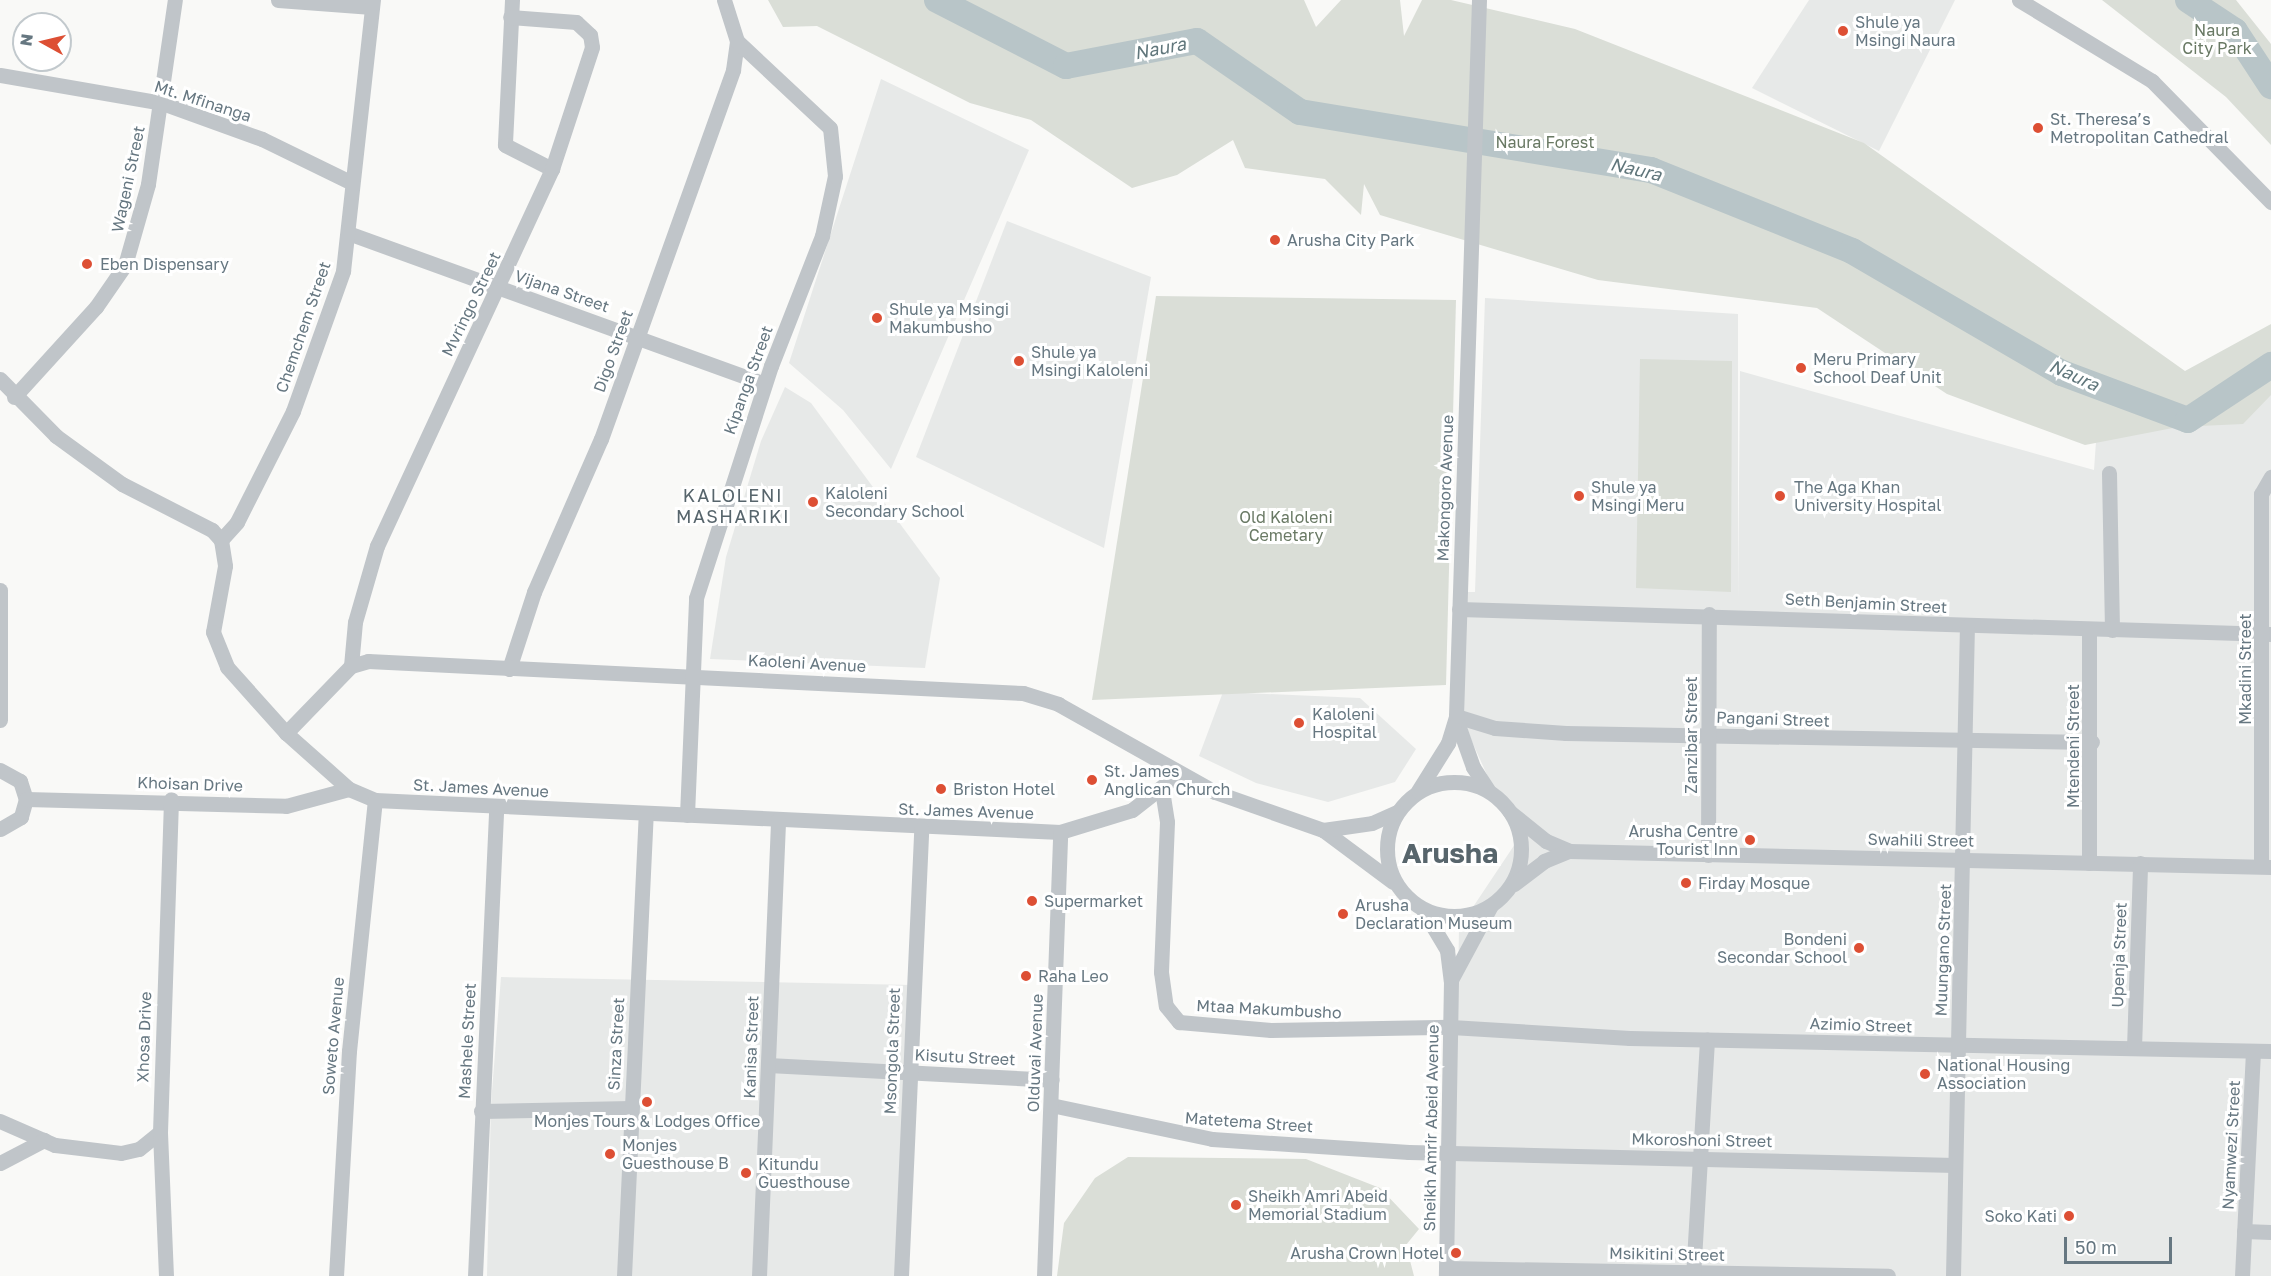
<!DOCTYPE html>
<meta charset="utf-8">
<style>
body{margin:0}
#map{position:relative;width:2271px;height:1276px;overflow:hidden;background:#f9f9f7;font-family:"Golos Text",sans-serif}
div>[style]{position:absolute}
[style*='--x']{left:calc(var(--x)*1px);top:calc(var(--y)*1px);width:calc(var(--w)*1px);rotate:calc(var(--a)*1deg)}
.built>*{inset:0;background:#e7e9e8}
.green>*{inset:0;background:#daded7}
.river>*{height:26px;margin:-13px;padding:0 13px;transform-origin:13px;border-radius:13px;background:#b8c5c8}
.street>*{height:15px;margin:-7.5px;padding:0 7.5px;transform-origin:7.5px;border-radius:7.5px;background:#c0c5c9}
.street>.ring{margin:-7.5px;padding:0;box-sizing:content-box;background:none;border:15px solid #c0c5c9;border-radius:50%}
.dots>*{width:16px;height:16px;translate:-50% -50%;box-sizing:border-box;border:3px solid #fff;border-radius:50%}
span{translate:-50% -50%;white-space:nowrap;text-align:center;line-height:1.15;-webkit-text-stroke:6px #fff;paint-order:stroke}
.poi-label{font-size:16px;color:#667781}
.left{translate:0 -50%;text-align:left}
.right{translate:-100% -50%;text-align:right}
.park-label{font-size:16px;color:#697964}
.street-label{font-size:16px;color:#667781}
.water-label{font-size:18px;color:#60767b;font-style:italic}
.neighbourhood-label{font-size:18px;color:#57656c;letter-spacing:1.5px}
.town-label{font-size:28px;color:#57656c;font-weight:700}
.north{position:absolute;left:12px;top:12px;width:60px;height:60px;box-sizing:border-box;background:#fff;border:2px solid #c2c9cd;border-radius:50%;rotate:278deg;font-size:16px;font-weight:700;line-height:24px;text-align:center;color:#667781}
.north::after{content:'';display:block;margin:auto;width:21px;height:27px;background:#dd4f34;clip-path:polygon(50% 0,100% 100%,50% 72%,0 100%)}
.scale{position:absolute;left:2064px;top:1237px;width:108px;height:27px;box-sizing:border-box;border:3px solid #667781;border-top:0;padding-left:8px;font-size:18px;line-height:21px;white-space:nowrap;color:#667781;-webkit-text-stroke:4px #fff;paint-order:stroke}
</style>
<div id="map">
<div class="built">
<i style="clip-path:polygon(1809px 0,1955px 0,1879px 151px,1752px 88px)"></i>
<i style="clip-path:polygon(881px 79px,1029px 150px,891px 469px,843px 410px,789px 363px)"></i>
<i style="clip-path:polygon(1007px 221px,1151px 277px,1104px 548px,916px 457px)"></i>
<i style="clip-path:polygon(1485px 298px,1738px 314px,1738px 601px,1740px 371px,2094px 470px,2100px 385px,2271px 390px,2271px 1276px,1453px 1276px,1459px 928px,1517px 841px,1459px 713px,1467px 592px,1475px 592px)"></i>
<i style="clip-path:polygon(785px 387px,811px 403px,940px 578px,925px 668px,710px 659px,726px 557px,761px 441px)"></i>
<i style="clip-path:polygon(1223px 692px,1360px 698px,1416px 749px,1395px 782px,1328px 802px,1256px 783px,1199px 756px)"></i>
<i style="clip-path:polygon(501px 977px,913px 985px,901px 1276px,487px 1276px,491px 1104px)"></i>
</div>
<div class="green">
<i style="clip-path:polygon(768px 0,1304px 0,1316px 27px,1341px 0,1400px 0,1404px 36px,1422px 0,1451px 0,1575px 29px,1864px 143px,2185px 371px,2271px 324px,2271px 395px,2243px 424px,2178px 427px,2085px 445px,1947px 394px,1817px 308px,1598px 280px,1380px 215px,1364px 184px,1361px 215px,1325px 179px,1245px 168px,1233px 140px,1177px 175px,1132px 188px,1031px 120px,970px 103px,817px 26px,783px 27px)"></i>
<i style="clip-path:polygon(2102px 0,2236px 0,2271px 44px,2271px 145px,2226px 97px)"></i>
<i style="clip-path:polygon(1156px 296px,1456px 300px,1446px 685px,1092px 700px)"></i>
<i style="clip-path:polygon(1640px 359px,1732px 361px,1731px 592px,1636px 588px)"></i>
<i style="clip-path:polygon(1128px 1157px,1306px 1159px,1380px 1188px,1419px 1229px,1406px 1245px,1414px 1276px,1057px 1276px,1064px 1223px,1095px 1178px)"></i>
</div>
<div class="river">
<i style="--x:937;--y:0;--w:145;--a:27.1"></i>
<i style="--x:1066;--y:66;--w:133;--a:-10.8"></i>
<i style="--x:1197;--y:41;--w:125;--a:34.6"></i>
<i style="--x:1300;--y:112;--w:356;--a:9.4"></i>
<i style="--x:1651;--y:170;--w:217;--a:21.9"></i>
<i style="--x:1852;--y:251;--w:243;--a:30.2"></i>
<i style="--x:2062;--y:373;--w:134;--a:20.5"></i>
<i style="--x:2188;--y:420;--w:100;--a:-33.5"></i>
<i style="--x:2188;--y:0;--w:56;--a:33.4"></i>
<i style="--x:2235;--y:31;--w:66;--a:56.8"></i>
</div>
<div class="street">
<i style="--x:278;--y:0;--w:94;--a:4.3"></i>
<i style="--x:512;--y:0;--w:145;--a:92.8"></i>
<i style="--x:505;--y:145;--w:53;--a:27.1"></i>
<i style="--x:2019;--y:0;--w:156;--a:31.3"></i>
<i style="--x:2152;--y:81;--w:170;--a:45.5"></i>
<i style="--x:0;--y:75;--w:164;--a:9.8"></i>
<i style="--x:162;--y:103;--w:106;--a:19.8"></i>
<i style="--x:262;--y:139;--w:98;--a:26"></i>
<i style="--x:348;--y:233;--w:443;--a:19.9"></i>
<i style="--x:0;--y:379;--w:80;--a:45.5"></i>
<i style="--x:56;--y:436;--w:82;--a:36"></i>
<i style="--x:122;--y:484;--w:101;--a:27.1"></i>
<i style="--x:212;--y:530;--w:13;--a:48"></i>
<i style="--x:221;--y:540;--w:26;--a:81"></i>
<i style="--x:225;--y:566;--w:67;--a:100.3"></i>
<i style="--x:213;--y:632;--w:38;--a:68"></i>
<i style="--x:227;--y:667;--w:89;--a:48.2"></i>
<i style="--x:286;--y:733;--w:84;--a:41.6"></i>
<i style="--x:349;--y:789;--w:28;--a:23"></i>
<i style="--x:375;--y:800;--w:686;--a:2.67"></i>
<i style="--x:1060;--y:832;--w:75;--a:-17"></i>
<i style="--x:1132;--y:810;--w:58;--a:-38"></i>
<i style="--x:14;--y:397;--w:122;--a:-47.7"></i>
<i style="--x:96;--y:307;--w:51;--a:-55.4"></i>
<i style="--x:125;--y:265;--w:84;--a:-74.1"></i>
<i style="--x:148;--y:184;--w:186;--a:-81.7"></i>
<i style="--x:2109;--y:473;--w:157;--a:88.9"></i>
<i style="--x:221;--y:540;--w:24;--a:-48"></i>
<i style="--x:237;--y:522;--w:124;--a:-63.2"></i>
<i style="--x:293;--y:411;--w:149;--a:-70.3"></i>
<i style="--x:343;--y:271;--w:273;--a:-83.7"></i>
<i style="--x:0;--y:590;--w:130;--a:90"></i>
<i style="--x:1459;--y:609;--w:812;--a:1.76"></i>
<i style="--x:2089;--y:629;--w:234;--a:90"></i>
<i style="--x:351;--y:666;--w:44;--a:-84.8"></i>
<i style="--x:355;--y:622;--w:79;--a:-73.9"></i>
<i style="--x:377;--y:546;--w:416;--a:-65.1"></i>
<i style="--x:552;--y:169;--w:128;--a:-71.8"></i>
<i style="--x:592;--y:47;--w:12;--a:-99"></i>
<i style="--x:590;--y:35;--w:19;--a:-137"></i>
<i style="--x:576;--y:22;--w:66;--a:-175.7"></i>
<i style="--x:509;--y:669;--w:81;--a:-72"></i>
<i style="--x:534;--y:592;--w:167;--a:-66.4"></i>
<i style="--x:601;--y:439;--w:392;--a:-70.3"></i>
<i style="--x:733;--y:70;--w:29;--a:-82"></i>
<i style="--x:1456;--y:716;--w:41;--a:17.1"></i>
<i style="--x:1495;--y:728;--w:71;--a:4"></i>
<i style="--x:1566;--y:733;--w:526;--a:0.98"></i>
<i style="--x:1456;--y:719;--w:51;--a:70.5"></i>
<i style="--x:1473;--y:767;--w:27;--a:57"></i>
<i style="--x:286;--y:733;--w:93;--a:-45.9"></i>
<i style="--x:351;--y:666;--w:18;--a:-16"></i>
<i style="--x:368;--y:661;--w:656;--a:2.8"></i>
<i style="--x:1023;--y:693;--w:37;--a:17"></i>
<i style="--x:1058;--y:704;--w:180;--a:29.3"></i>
<i style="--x:1215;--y:792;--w:114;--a:19.4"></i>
<i style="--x:1323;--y:830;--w:87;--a:36.6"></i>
<i style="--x:0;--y:770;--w:23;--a:29"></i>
<i style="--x:20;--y:781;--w:19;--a:72"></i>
<i style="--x:26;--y:799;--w:19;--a:106"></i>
<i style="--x:21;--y:817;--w:24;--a:150"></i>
<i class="ring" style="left:1387px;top:782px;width:119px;height:119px"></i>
<i style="--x:1162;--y:790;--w:32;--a:81"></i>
<i style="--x:1167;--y:822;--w:150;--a:92.3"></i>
<i style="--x:1161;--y:972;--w:34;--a:82"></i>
<i style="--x:1166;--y:1006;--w:21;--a:51"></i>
<i style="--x:1179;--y:1022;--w:92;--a:5"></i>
<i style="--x:1271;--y:1030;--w:180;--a:-1"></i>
<i style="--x:1451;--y:1027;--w:179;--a:3.5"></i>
<i style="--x:1630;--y:1038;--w:641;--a:1.16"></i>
<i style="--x:1418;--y:791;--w:57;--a:-58"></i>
<i style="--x:1448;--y:743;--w:28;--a:-73"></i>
<i style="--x:1456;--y:716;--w:716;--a:-88.16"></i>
<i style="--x:26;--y:799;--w:260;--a:1.5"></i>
<i style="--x:286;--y:806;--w:65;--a:-15.1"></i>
<i style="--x:1510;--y:812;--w:46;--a:38.9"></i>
<i style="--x:1546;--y:841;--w:25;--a:23"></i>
<i style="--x:1569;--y:851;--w:702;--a:1.31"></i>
<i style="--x:687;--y:815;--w:217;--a:-87.6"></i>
<i style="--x:696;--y:598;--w:244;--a:-72.1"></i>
<i style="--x:771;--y:366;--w:140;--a:-68.6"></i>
<i style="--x:822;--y:236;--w:61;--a:-77.8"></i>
<i style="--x:835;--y:176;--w:48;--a:-95.9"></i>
<i style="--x:830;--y:128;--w:127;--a:-136.9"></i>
<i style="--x:737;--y:41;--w:43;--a:-107.6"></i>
<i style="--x:1323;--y:830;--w:49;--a:-8.1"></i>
<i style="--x:1372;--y:823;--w:27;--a:-24"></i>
<i style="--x:1708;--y:855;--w:241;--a:-89.8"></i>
<i style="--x:2261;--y:866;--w:372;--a:-90"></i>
<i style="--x:2261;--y:494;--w:20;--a:-60"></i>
<i style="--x:1514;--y:884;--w:38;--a:-37"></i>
<i style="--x:1544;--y:861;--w:27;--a:-22"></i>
<i style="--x:1423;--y:910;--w:47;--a:59"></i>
<i style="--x:1447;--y:950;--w:31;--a:83"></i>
<i style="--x:1451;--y:981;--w:295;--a:91"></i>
<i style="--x:1452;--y:978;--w:81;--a:-61.8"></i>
<i style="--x:2134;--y:1048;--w:185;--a:-88.1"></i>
<i style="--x:768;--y:1065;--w:284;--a:3"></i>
<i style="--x:1051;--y:1105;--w:165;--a:11.9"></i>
<i style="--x:1212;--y:1139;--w:197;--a:3.8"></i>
<i style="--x:1409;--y:1152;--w:546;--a:1.36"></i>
<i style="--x:481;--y:1111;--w:150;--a:-1.1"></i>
<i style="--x:0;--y:1121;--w:60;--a:23.6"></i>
<i style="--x:55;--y:1145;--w:66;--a:6.9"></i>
<i style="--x:121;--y:1153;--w:18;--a:-13"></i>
<i style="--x:139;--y:1149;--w:27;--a:-39"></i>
<i style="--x:0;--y:1163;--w:50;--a:-27.6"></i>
<i style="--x:2244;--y:1231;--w:27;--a:2"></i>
<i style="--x:1446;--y:1268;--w:442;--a:1"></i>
<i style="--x:166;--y:1276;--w:144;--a:-92.4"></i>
<i style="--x:160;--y:1132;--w:333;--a:-88.1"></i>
<i style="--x:336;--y:1276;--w:225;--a:-86.7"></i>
<i style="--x:349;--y:1051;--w:252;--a:-84.1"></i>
<i style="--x:475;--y:1276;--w:468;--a:-87.4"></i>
<i style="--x:624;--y:1276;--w:463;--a:-87.3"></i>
<i style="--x:759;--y:1276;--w:457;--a:-87.6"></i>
<i style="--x:901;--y:1276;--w:448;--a:-87.4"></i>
<i style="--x:1044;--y:1276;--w:444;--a:-87.9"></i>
<i style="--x:1693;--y:1276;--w:237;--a:-86.6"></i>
<i style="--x:1953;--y:1276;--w:650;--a:-88.77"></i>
<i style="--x:2242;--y:1276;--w:225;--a:-87.2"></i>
</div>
<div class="dots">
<i style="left:1843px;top:31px;background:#dd4f34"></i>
<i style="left:2038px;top:128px;background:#dd4f34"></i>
<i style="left:1275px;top:240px;background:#dd4f34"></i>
<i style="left:87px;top:264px;background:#dd4f34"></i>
<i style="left:877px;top:318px;background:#dd4f34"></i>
<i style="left:1019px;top:361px;background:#dd4f34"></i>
<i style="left:1801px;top:368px;background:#dd4f34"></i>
<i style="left:1579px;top:496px;background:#dd4f34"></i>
<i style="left:1780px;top:496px;background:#dd4f34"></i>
<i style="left:813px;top:502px;background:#dd4f34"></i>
<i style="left:1299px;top:723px;background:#dd4f34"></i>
<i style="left:1092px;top:780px;background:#dd4f34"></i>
<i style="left:941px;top:789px;background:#dd4f34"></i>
<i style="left:1750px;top:840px;background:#dd4f34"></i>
<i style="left:1686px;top:883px;background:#dd4f34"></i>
<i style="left:1032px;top:901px;background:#dd4f34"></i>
<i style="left:1343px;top:914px;background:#dd4f34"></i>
<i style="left:1859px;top:948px;background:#dd4f34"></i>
<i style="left:1026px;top:976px;background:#dd4f34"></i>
<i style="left:1925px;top:1074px;background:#dd4f34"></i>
<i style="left:647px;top:1102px;background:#dd4f34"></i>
<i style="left:610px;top:1154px;background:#dd4f34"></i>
<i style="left:746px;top:1173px;background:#dd4f34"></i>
<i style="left:1236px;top:1205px;background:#dd4f34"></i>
<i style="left:2069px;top:1216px;background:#dd4f34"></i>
<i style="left:1456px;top:1253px;background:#dd4f34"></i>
</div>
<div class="poi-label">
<span class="left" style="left:1855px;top:31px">Shule ya<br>Msingi Naura</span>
<span class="left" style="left:2050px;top:128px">St. Theresa’s<br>Metropolitan Cathedral</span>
<span class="left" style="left:1287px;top:240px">Arusha City Park</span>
<span class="left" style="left:100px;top:264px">Eben Dispensary</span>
<span class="left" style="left:889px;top:318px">Shule ya Msingi<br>Makumbusho</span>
<span class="left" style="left:1031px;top:361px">Shule ya<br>Msingi Kaloleni</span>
<span class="left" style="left:1813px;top:368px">Meru Primary<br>School Deaf Unit</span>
<span class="left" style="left:1591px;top:496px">Shule ya<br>Msingi Meru</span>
<span class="left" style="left:1794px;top:496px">The Aga Khan<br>University Hospital</span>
<span class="left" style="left:825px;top:502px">Kaloleni<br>Secondary School</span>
<span class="left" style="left:1312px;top:723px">Kaloleni<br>Hospital</span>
<span class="left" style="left:1104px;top:780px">St. James<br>Anglican Church</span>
<span class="left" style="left:953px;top:789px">Briston Hotel</span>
<span class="right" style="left:1738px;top:840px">Arusha Centre<br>Tourist Inn</span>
<span class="left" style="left:1698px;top:883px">Firday Mosque</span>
<span class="left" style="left:1044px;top:901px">Supermarket</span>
<span class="left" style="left:1355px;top:914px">Arusha<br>Declaration Museum</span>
<span class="right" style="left:1847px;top:948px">Bondeni<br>Secondar School</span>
<span class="left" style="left:1038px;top:976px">Raha Leo</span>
<span class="left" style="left:1937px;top:1074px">National Housing<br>Association</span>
<span style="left:647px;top:1121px">Monjes Tours &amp; Lodges Office</span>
<span class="left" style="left:622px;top:1154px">Monjes<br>Guesthouse B</span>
<span class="left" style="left:758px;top:1173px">Kitundu<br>Guesthouse</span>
<span class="left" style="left:1248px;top:1205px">Sheikh Amri Abeid<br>Memorial Stadium</span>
<span class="right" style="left:2057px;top:1216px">Soko Kati</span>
<span class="right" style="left:1444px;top:1253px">Arusha Crown Hotel</span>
</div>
<div class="park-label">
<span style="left:2217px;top:39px">Naura<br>City Park</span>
<span style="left:1545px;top:142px">Naura Forest</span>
<span style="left:1286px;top:526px">Old Kaloleni<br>Cemetary</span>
</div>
<div class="street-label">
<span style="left:203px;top:101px;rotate:18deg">Mt. Mfinanga</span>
<span style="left:128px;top:179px;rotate:-78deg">Wageni Street</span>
<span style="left:562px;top:291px;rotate:19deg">Vijana Street</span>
<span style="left:471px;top:304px;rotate:-64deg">Mvringo Street</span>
<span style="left:303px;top:327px;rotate:-71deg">Chemchem Street</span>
<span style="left:613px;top:351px;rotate:-70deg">Digo Street</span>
<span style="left:748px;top:380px;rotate:-70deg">Kipanga Street</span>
<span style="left:1445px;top:488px;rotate:-88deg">Makongoro Avenue</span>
<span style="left:1866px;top:603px;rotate:3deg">Seth Benjamin Street</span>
<span style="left:807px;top:663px;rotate:3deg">Kaoleni Avenue</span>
<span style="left:2245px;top:669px;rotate:-90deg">Mkadini Street</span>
<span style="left:1773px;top:719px;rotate:2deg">Pangani Street</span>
<span style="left:1691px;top:735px;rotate:-90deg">Zanzibar Street</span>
<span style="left:2073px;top:746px;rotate:-90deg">Mtendeni Street</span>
<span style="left:190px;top:784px;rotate:2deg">Khoisan Drive</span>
<span style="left:481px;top:788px;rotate:3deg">St. James Avenue</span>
<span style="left:966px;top:811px;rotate:2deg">St. James Avenue</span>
<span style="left:1921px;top:840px;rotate:1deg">Swahili Street</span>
<span style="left:1943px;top:950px;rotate:-88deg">Muungano Street</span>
<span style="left:2119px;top:955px;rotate:-88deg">Upenja Street</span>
<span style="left:1269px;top:1009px;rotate:3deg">Mtaa Makumbusho</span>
<span style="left:1861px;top:1025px;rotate:2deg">Azimio Street</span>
<span style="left:333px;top:1036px;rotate:-85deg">Soweto Avenue</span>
<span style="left:144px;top:1037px;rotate:-88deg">Xhosa Drive</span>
<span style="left:467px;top:1041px;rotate:-87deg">Mashele Street</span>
<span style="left:616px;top:1044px;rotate:-87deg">Sinza Street</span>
<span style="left:751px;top:1047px;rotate:-88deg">Kanisa Street</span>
<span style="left:892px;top:1051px;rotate:-88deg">Msongola Street</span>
<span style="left:1035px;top:1053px;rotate:-88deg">Olduvai Avenue</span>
<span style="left:965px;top:1057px;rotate:3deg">Kisutu Street</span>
<span style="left:1249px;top:1122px;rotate:4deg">Matetema Street</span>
<span style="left:1431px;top:1128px;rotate:-89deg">Sheikh Amrir Abeid Avenue</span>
<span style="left:1702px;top:1140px;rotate:1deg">Mkoroshoni Street</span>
<span style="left:2231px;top:1145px;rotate:-87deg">Nyamwezi Street</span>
<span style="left:1667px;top:1254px;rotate:1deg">Msikitini Street</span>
</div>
<div class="water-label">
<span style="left:1160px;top:48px;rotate:-11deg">Naura</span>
<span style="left:1636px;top:169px;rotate:13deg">Naura</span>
<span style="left:2074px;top:375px;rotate:24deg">Naura</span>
</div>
<div class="neighbourhood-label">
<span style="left:733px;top:506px">KALOLENI<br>MASHARIKI</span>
</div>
<div class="town-label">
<span style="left:1450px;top:853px">Arusha</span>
</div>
<div class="north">N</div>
<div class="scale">50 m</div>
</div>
